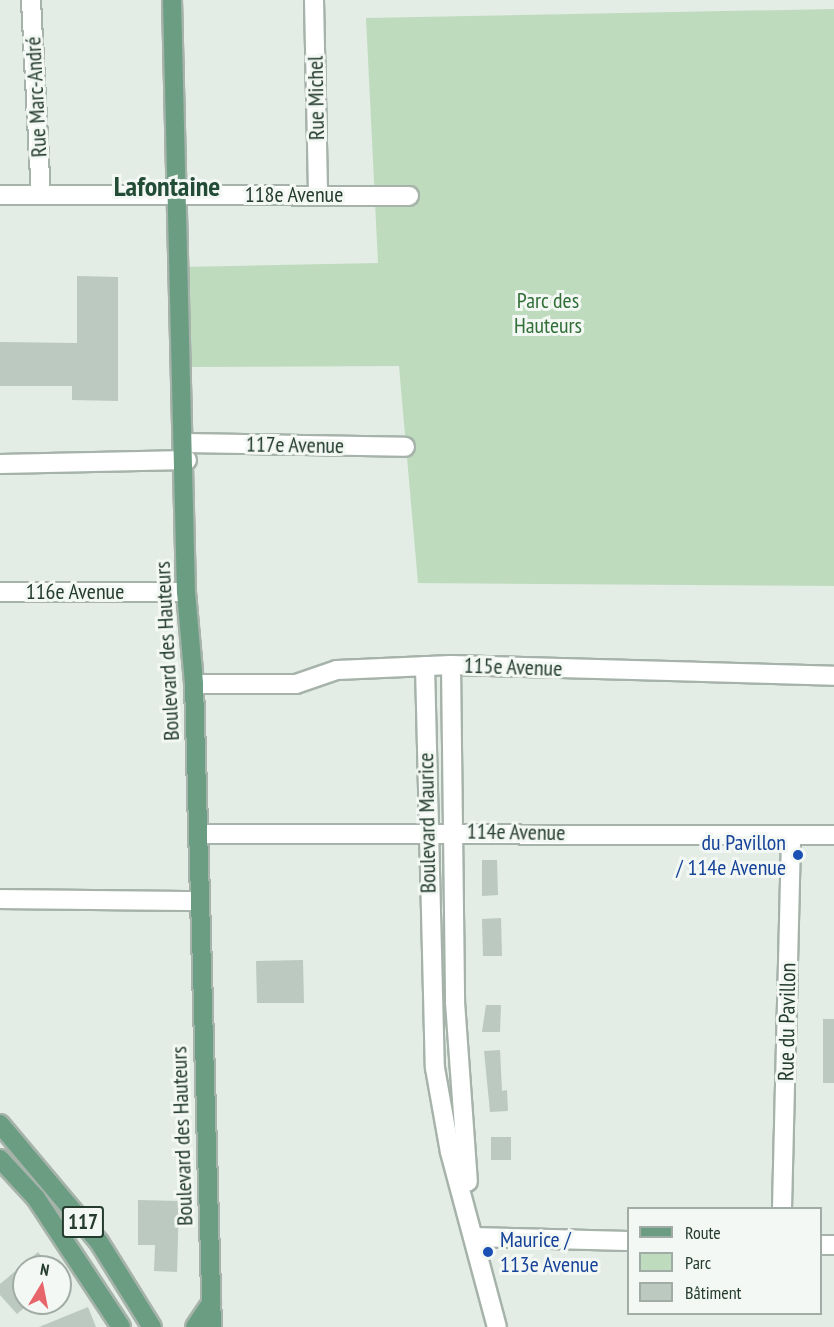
<!DOCTYPE html>
<meta charset="utf-8">
<style>
body{margin:0}
#map{position:relative;width:834px;height:1327px;overflow:hidden;background:#e3ece5;font-family:"PT Sans Narrow",sans-serif}
div>[style]{position:absolute}
[style*='--x']{left:calc(var(--x)*1px);top:calc(var(--y)*1px);width:calc(var(--w)*1px);rotate:calc(var(--a)*1deg)}
.green>*{inset:0;background:#bedbbe}
.building>*{inset:0;background:#bbc9c0}
.roads{filter:drop-shadow(2px 0 #a6b3aa) drop-shadow(-2px 0 #a6b3aa) drop-shadow(0 2px #a6b3aa) drop-shadow(0 -2px #a6b3aa)}
.minor>*{height:18px;margin:-9px;padding:0 9px;transform-origin:9px;border-radius:9px;background:#fff}
.major>*{height:18px;margin:-9px;padding:0 9px;transform-origin:9px;border-radius:9px;background:#6b9d82}
.dots>*{width:16px;height:16px;translate:-50% -50%;box-sizing:border-box;border:3px solid #f3f8f4;border-radius:50%}
span{translate:-50% -50%;white-space:nowrap;text-align:center;line-height:1.15;-webkit-text-stroke:6px #f3f8f4;paint-order:stroke}
.shield-label span{padding:2px 4px;background:#f3f8f4;border:2px solid;border-radius:4px;-webkit-text-stroke-width:0}
.shield-label{font-size:21px;color:#243b2e;font-weight:700}
.street-label{font-size:22px;color:#243b2e}
.park-label{font-size:22px;color:#326f38}
.transit-label{font-size:22px;color:#164399}
.right{translate:-100% -50%;text-align:right}
.left{translate:0 -50%;text-align:left}
.district-label{font-size:28px;color:#224c35;font-weight:700}
.legend{position:absolute;left:627px;top:1207px;width:195px;height:108px;box-sizing:border-box;background:#f3f8f4;border:2px solid #a0aca5;margin:0;padding:8px 10px;list-style:none;font-size:18px;color:#243b2e}
.legend li{display:flex;align-items:center;gap:12px;height:30px}
.legend b{width:30px;border:2px solid #a0aca5}
.north{position:absolute;left:12px;top:1255px;width:60px;height:60px;box-sizing:border-box;background:#f3f8f4;border:2px solid #a0aca5;border-radius:50%;rotate:10deg;font-size:16px;font-weight:700;line-height:24px;text-align:center;color:#243b2e}
.north::after{content:'';display:block;margin:auto;width:21px;height:27px;background:#e6666c;clip-path:polygon(50% 0,100% 100%,50% 72%,0 100%)}
</style>
<div id="map">
<div class="green">
<i style="clip-path:polygon(834px 9px,834px 586px,418px 583px,399px 366px,186px 367px,183px 267px,378px 263px,366px 18px)"></i>
</div>
<div class="building">
<i style="clip-path:polygon(77px 276px,118px 277px,118px 401px,72px 400px,72px 386px,0 386px,0 342px,77px 343px)"></i>
<i style="clip-path:polygon(482px 860px,497px 860px,498px 895px,482px 896px)"></i>
<i style="clip-path:polygon(501px 918px,502px 956px,483px 956px,482px 919px)"></i>
<i style="clip-path:polygon(303px 960px,304px 1003px,257px 1003px,256px 961px)"></i>
<i style="clip-path:polygon(486px 1005px,501px 1005px,500px 1032px,482px 1032px)"></i>
<i style="clip-path:polygon(823px 1019px,834px 1019px,834px 1083px,823px 1083px)"></i>
<i style="clip-path:polygon(500px 1050px,502px 1091px,507px 1090px,508px 1111px,490px 1112px,484px 1051px)"></i>
<i style="clip-path:polygon(491px 1137px,511px 1137px,511px 1160px,491px 1160px)"></i>
<i style="clip-path:polygon(138px 1200px,179px 1201px,177px 1272px,154px 1271px,155px 1245px,138px 1245px)"></i>
<i style="clip-path:polygon(38px 1252px,51px 1267px,24px 1267px,24px 1308px,17px 1314px,0 1295px,0 1284px)"></i>
<i style="clip-path:polygon(88px 1307px,96px 1327px,39px 1327px)"></i>
</div>
<div class="roads">
<div class="minor">
<i style="--x:31;--y:0;--w:195;--a:87.1"></i>
<i style="--x:314;--y:0;--w:195;--a:88.8"></i>
<i style="--x:0;--y:195;--w:409;--a:0.1"></i>
<i style="--x:186;--y:443;--w:219;--a:1"></i>
<i style="--x:0;--y:464;--w:187;--a:-1.2"></i>
<i style="--x:0;--y:592;--w:186;--a:0"></i>
<i style="--x:451;--y:665;--w:337;--a:89.3"></i>
<i style="--x:455;--y:1002;--w:180;--a:85.9"></i>
<i style="--x:425;--y:666;--w:402;--a:88.6"></i>
<i style="--x:435;--y:1068;--w:85;--a:79.9"></i>
<i style="--x:450;--y:1152;--w:181;--a:75"></i>
<i style="--x:194;--y:684;--w:102;--a:0"></i>
<i style="--x:296;--y:684;--w:43;--a:-18.9"></i>
<i style="--x:337;--y:670;--w:114;--a:-2.5"></i>
<i style="--x:451;--y:665;--w:383;--a:1.6"></i>
<i style="--x:198;--y:834;--w:636;--a:0.09"></i>
<i style="--x:1;--y:899;--w:199;--a:0.6"></i>
<i style="--x:782;--y:1208;--w:373;--a:-88.6"></i>
<i style="--x:474;--y:1237;--w:154;--a:1.5"></i>
<i style="--x:820;--y:1245;--w:14;--a:0"></i>
</div>
<div class="major">
<i style="--x:172;--y:0;--w:592;--a:88.65"></i>
<i style="--x:186;--y:592;--w:92;--a:85"></i>
<i style="--x:194;--y:684;--w:643;--a:88.4"></i>
<i style="--x:0;--y:1124;--w:154;--a:50"></i>
<i style="--x:99;--y:1242;--w:100;--a:58.1"></i>
<i style="--x:0;--y:1159;--w:53;--a:47.3"></i>
<i style="--x:36;--y:1198;--w:154;--a:56.6"></i>
<i style="--x:195;--y:1327;--w:29;--a:-56"></i>
</div>
</div>
<div class="dots">
<i style="left:798px;top:855px;background:#1a4fb4"></i>
<i style="left:488px;top:1252px;background:#1a4fb4"></i>
</div>
<div class="shield-label">
<span style="left:83px;top:1222px">117</span>
</div>
<div class="street-label">
<span style="left:36px;top:97px;rotate:-93deg">Rue Marc-André</span>
<span style="left:316px;top:98px;rotate:-91deg">Rue Michel</span>
<span style="left:294px;top:195px">118e Avenue</span>
<span style="left:295px;top:445px;rotate:1deg">117e Avenue</span>
<span style="left:75px;top:592px">116e Avenue</span>
<span style="left:167px;top:651px;rotate:-93deg">Boulevard des Hauteurs</span>
<span style="left:513px;top:667px;rotate:2deg">115e Avenue</span>
<span style="left:427px;top:823px;rotate:-91deg">Boulevard Maurice</span>
<span style="left:516px;top:832px;rotate:1deg">114e Avenue</span>
<span style="left:787px;top:1022px;rotate:-89deg">Rue du Pavillon</span>
<span style="left:182px;top:1136px;rotate:-92deg">Boulevard des Hauteurs</span>
</div>
<div class="park-label">
<span style="left:548px;top:313px">Parc des<br>Hauteurs</span>
</div>
<div class="transit-label">
<span class="right" style="left:786px;top:855px">du Pavillon<br>/ 114e Avenue</span>
<span class="left" style="left:500px;top:1252px">Maurice /<br>113e Avenue</span>
</div>
<div class="district-label">
<span style="left:167px;top:186px">Lafontaine</span>
</div>
<ul class="legend">
<li><b style="height:8px;background:#6b9d82"></b>Route</li>
<li><b style="height:16px;background:#bedbbe"></b>Parc</li>
<li><b style="height:16px;background:#bbc9c0"></b>Bâtiment</li>
</ul>
<div class="north">N</div>
</div>
